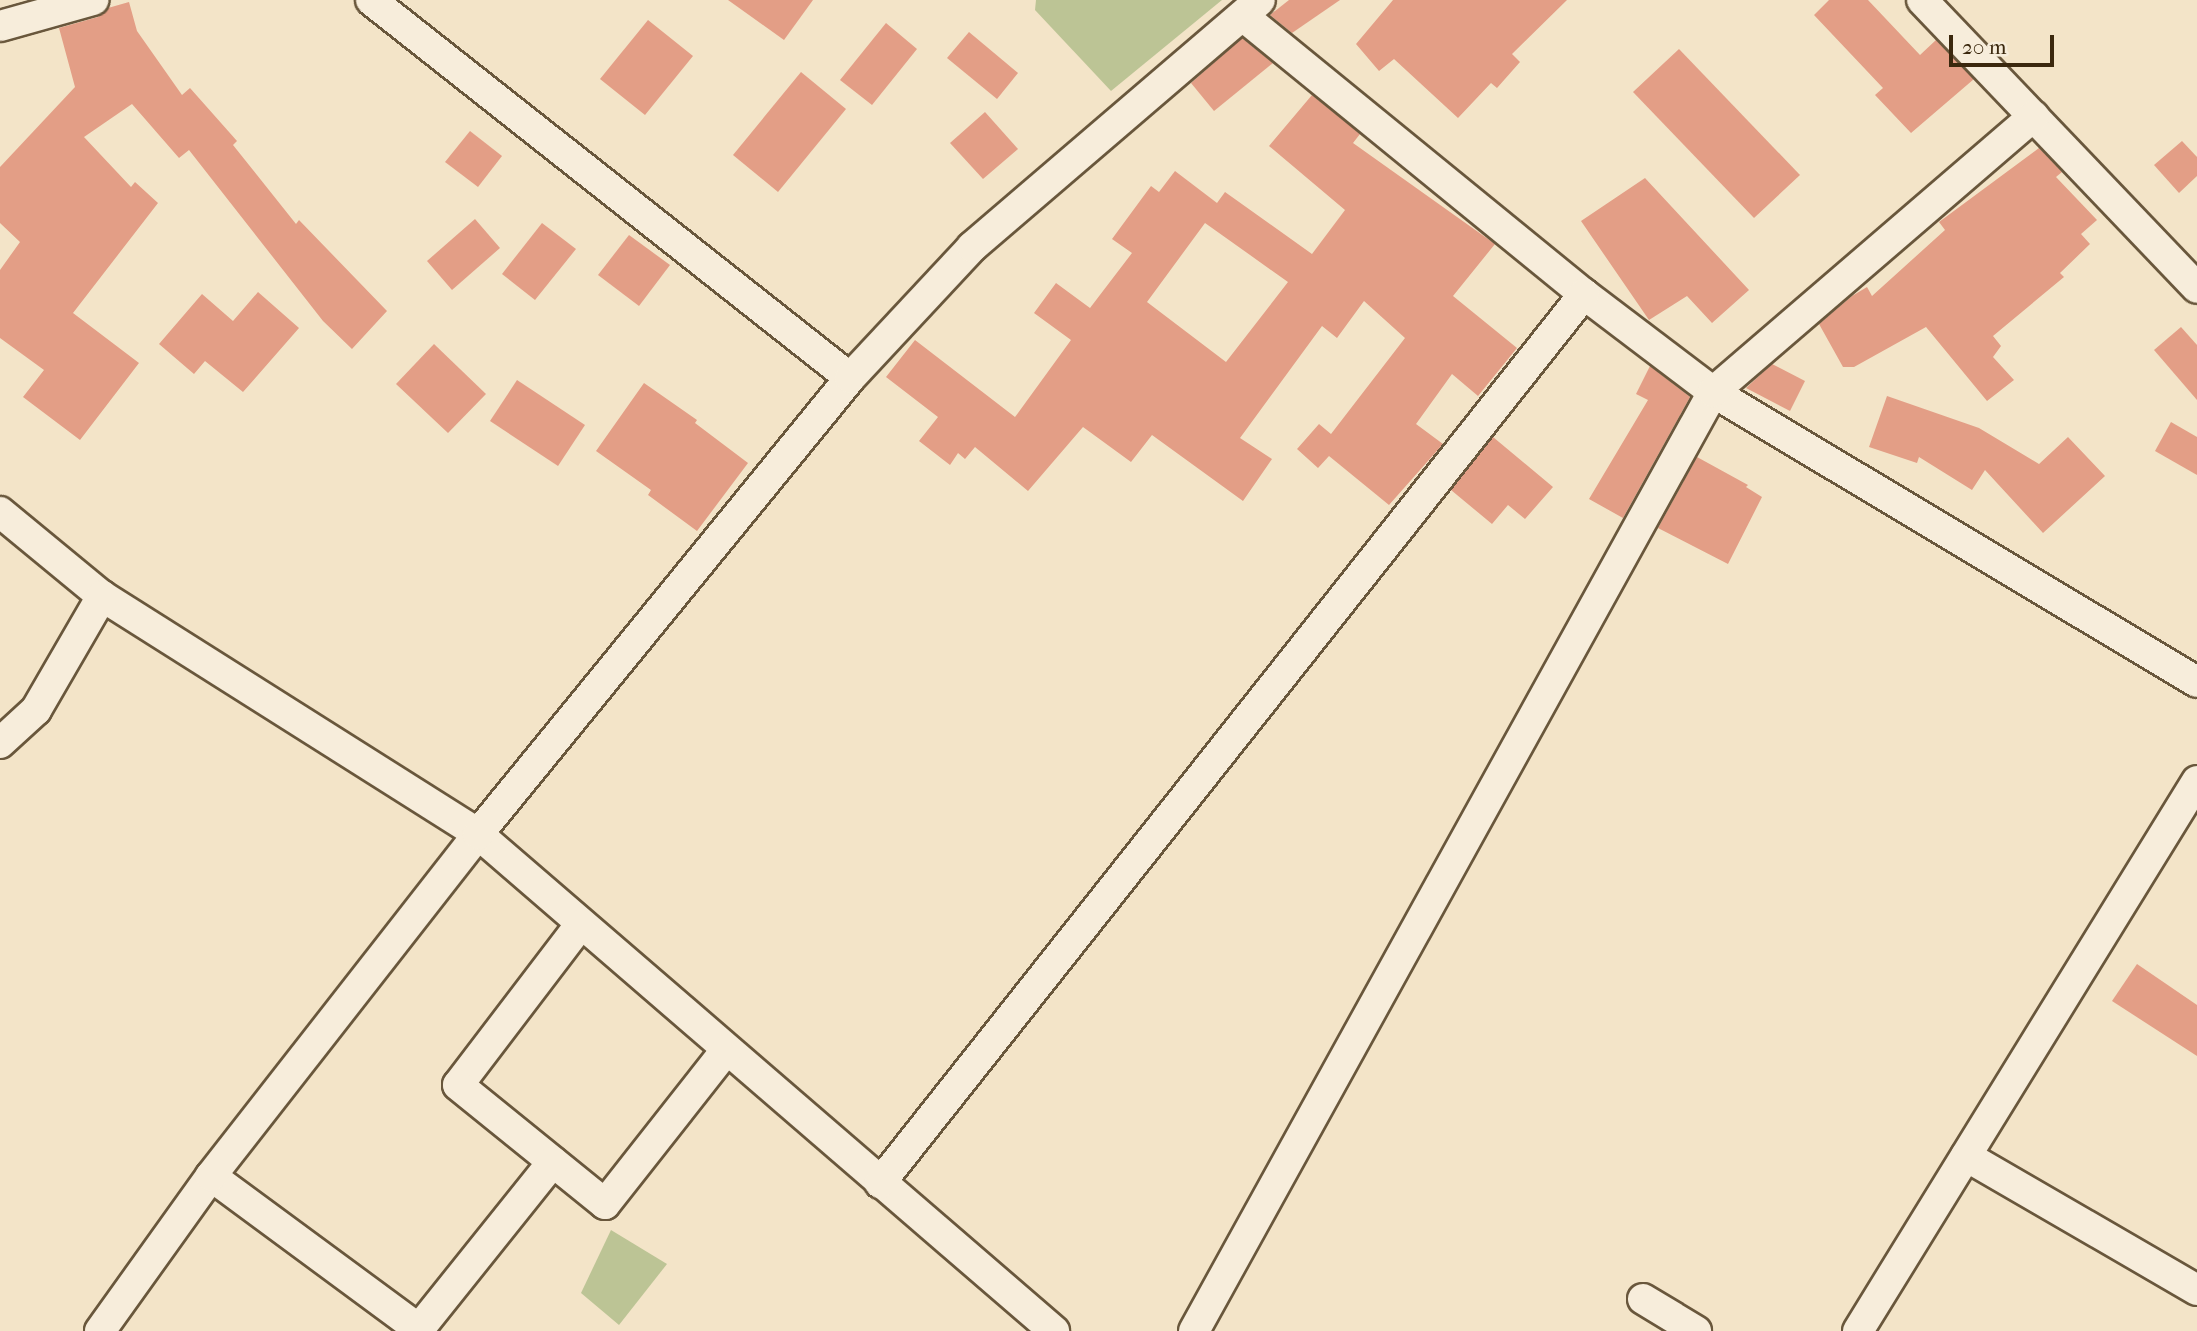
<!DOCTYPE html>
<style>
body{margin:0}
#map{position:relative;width:2197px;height:1331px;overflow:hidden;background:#f3e4c8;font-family:"IM FELL French Canon",serif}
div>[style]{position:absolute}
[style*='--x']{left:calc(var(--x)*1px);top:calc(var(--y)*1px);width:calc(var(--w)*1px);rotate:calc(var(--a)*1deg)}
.green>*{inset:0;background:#bcc495}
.building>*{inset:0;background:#e39e86}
.roads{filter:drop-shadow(2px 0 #69573c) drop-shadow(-2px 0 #69573c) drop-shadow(0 2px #69573c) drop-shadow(0 -2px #69573c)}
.street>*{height:30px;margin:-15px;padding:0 15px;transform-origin:15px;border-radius:15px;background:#f7eddb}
span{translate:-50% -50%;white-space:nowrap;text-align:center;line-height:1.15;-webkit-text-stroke:6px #f7eddb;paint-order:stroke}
.scale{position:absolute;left:1949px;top:35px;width:105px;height:32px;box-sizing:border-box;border:4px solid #3b280e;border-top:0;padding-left:9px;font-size:21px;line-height:24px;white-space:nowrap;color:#3b280e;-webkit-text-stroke:5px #f7eddb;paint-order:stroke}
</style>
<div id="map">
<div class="green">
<i style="clip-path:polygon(1036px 0,1222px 0,1111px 91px,1035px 10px)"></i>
<i style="clip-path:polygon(611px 1230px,667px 1264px,619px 1325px,581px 1293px)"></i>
</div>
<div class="building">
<i style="clip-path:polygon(728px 0,813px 0,784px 40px)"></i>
<i style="clip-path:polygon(1289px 0,1340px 0,1292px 33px,1270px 15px)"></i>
<i style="clip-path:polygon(1393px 0,1567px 0,1512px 54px,1520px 62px,1497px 88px,1491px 83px,1458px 118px,1394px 59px,1379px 71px,1356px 44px)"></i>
<i style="clip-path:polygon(1829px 0,1868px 0,1920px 55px,1936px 40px,1974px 79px,1911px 133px,1875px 95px,1883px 88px,1814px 15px)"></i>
<i style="clip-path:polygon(129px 2px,137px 31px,182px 95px,190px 88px,237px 141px,233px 145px,296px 224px,299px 220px,387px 311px,352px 349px,323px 321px,189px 150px,179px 158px,132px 104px,84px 137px,131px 187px,135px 182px,158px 203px,73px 313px,139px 363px,80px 440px,23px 397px,44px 370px,0 338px,0 270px,20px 242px,0 223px,0 167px,75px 87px,59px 28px,98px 17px,108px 8px)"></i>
<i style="clip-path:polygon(648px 20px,693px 56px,645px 115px,600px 79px)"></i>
<i style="clip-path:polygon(886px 23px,917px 49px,872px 105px,840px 80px)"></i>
<i style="clip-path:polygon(969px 32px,1018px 73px,997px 99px,947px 58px)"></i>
<i style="clip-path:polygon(1242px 38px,1273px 63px,1214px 111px,1191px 83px)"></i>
<i style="clip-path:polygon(1679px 49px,1800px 175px,1754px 218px,1633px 92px)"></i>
<i style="clip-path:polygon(801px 72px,846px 109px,778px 192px,733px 155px)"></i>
<i style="clip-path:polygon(evenodd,1312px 95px,1360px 134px,1353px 143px,1495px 244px,1453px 296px,1517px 348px,1478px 396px,1452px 374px,1416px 424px,1443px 444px,1389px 505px,1329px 456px,1318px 468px,1297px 449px,1319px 424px,1331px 434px,1405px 338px,1364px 301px,1337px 338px,1322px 326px,1240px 438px,1272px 459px,1243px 501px,1152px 435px,1131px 462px,1083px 427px,1028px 491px,975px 447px,965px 459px,958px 453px,950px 465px,919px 441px,938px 417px,886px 377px,915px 340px,1015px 417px,1071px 340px,1034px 313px,1056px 283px,1090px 308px,1132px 253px,1112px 239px,1151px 186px,1159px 192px,1175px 171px,1217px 203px,1225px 192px,1312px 254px,1345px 210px,1269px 146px,1312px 95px,1205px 223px,1288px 282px,1226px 362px,1147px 302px,1205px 223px)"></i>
<i style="clip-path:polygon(985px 112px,1018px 149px,983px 179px,950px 143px)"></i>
<i style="clip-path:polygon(470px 131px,502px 156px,478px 187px,445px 162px)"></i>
<i style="clip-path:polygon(2182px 141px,2197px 157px,2197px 176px,2179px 193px,2154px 165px)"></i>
<i style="clip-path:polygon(2039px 148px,2062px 172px,2056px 177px,2097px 220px,2081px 234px,2090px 244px,2060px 273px,2064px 277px,1993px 336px,2001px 346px,1993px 357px,2014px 380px,1987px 401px,1926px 327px,1854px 367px,1843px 367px,1819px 324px,1852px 296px,1867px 287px,1872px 296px,1945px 230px,1939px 222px)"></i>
<i style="clip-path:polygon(1645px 178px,1749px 290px,1712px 323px,1687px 296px,1649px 320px,1581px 221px)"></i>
<i style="clip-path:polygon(475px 219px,500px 248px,452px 290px,427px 261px)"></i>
<i style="clip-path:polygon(542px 223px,576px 249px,535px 300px,502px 274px)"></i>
<i style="clip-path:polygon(629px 235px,670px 265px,639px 306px,598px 275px)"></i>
<i style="clip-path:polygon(258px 292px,299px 328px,243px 392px,205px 361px,194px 374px,159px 344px,202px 294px,233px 321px)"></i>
<i style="clip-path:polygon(2181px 327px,2197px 345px,2197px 400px,2154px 350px)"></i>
<i style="clip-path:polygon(434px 344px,486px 394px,448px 433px,396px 384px)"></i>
<i style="clip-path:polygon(1772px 364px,1805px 381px,1790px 411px,1746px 388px)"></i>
<i style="clip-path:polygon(1650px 366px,1690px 397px,1623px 518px,1589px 499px,1648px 400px,1636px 394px)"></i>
<i style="clip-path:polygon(517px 380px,585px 425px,558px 466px,490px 421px)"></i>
<i style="clip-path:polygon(644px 383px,697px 420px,695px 423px,748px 463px,697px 531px,648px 495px,651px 490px,596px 451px)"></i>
<i style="clip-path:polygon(1887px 396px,1979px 428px,2039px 464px,2068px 437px,2105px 476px,2043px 533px,1985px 470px,1972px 490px,1919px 457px,1917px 463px,1869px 447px)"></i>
<i style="clip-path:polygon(2171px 422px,2197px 437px,2197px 475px,2155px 451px)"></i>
<i style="clip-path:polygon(1493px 437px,1553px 487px,1525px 519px,1508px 505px,1492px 524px,1451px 490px)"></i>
<i style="clip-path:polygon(1697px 457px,1748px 485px,1746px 487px,1762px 497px,1728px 564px,1658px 528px)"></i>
<i style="clip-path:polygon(2137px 964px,2197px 1005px,2197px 1056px,2112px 1001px)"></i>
</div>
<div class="roads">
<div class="street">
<i style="--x:371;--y:0;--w:610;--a:38.28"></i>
<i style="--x:1922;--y:0;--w:398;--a:46.3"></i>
<i style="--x:1243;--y:16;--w:440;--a:39.2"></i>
<i style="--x:1584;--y:294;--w:162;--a:37.2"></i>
<i style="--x:1713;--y:392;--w:564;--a:30.93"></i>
<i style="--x:0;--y:26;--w:97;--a:-15.6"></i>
<i style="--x:0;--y:512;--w:132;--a:39.5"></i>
<i style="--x:102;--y:596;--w:445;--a:32.3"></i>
<i style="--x:478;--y:834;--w:761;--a:40.79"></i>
<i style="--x:0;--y:743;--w:49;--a:-42.5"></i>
<i style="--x:36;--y:710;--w:132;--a:-59.9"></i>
<i style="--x:580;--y:925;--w:201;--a:127.3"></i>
<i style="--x:458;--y:1085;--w:189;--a:39"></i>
<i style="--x:605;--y:1204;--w:196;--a:-51.8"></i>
<i style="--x:1966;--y:1156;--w:267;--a:30.1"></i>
<i style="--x:211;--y:1176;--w:261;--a:36.4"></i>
<i style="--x:880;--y:1183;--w:1134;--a:-51.62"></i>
<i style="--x:1643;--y:1299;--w:62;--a:31.1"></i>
<i style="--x:419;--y:1329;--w:214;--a:-51.3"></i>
<i style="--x:100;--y:1331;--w:191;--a:-54.4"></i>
<i style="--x:211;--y:1176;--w:434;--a:-52"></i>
<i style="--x:478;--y:834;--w:588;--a:-50.79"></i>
<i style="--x:850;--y:378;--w:179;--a:-47"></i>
<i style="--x:972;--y:247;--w:379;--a:-40.6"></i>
<i style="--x:1194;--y:1331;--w:1073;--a:-61.07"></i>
<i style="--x:1713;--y:392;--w:423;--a:-40.7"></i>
<i style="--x:1858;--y:1331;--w:646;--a:-58.35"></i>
</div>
</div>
<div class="scale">20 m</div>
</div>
